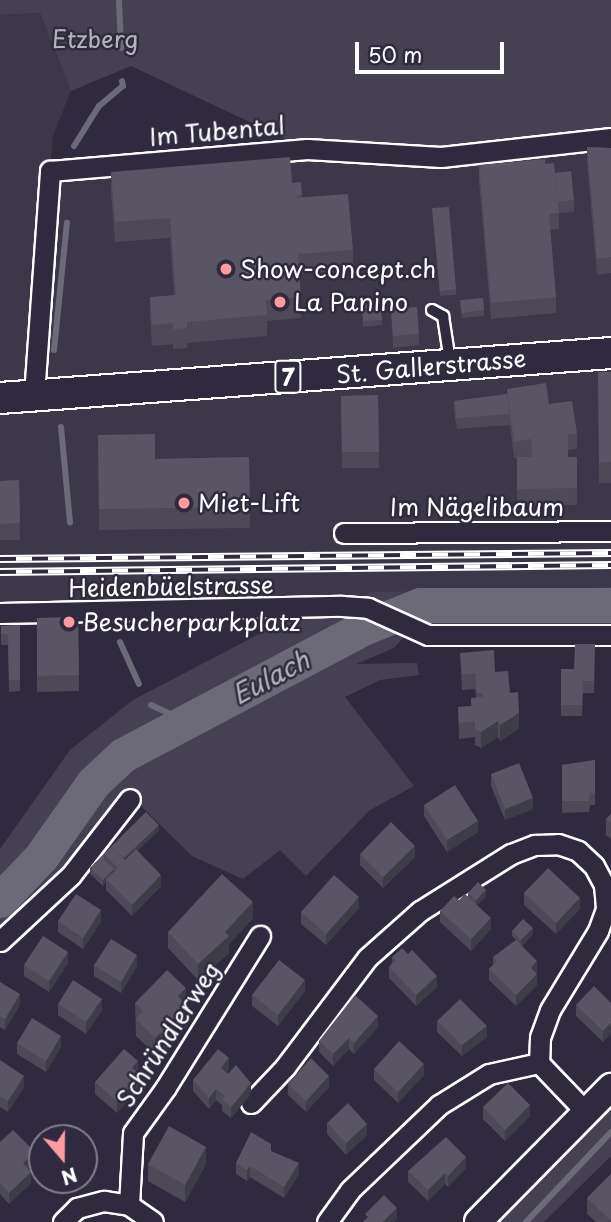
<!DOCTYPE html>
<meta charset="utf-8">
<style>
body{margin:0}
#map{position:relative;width:611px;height:1222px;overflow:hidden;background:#2f2a3d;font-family:"Playpen Sans",sans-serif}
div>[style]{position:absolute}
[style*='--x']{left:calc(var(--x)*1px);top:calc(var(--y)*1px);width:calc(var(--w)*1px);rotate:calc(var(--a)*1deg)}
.built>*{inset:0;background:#3c3749}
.green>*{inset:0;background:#464152}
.stream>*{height:6px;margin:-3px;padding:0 3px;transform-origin:3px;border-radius:3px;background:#6d6a77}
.river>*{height:35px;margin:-17.5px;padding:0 17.5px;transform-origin:17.5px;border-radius:17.5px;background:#6d6a77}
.roads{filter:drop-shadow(2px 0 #fff) drop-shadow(-2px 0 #fff) drop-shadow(0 2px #fff) drop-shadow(0 -2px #fff)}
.service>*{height:10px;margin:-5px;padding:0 5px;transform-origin:5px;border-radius:5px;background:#2f2a3d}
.minor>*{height:19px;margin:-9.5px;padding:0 9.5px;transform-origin:9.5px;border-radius:9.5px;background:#2f2a3d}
.secondary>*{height:26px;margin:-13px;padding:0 13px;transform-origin:13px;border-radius:13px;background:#2f2a3d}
.primary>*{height:30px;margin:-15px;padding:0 15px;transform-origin:15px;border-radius:15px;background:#2f2a3d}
.rail>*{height:8px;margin-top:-4px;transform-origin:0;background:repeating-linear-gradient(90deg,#2f2a3d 0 16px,#fff 0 32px);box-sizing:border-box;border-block:2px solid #fff}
.wall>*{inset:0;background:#4d4956}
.shaded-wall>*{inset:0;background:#3e3c46}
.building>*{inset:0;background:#595564}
.dots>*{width:19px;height:19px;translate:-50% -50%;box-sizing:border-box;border:4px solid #2f2a3d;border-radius:50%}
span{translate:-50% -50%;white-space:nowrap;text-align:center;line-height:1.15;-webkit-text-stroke:5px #2f2a3d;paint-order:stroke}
.shield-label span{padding:2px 5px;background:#2f2a3d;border:2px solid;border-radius:5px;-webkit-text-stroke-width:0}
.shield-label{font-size:23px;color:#fff;font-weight:700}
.park-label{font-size:24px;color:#b5b3ba}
.street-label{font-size:24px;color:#fff}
.poi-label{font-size:24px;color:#fff}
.left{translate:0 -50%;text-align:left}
.water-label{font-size:26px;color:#b6b4bb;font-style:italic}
.north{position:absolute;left:28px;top:1124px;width:70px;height:70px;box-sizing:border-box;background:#2f2a3d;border:2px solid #827f8b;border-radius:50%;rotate:160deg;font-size:19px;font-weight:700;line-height:28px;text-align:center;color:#fff}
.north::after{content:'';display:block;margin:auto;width:24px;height:32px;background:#ff9aa2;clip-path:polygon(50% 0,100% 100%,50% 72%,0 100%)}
.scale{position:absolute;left:355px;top:42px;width:149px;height:32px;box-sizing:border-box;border:4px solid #fff;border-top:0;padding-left:9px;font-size:21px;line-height:24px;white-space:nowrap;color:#fff;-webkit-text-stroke:5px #2f2a3d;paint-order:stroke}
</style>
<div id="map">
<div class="built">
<i style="clip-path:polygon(40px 13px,71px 91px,53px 136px,50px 170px,611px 138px,611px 587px,371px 592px,342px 606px,0 613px,0 15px)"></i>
</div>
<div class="green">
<i style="clip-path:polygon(0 0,611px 0,611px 138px,441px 157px,307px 149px,131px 66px,71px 91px,40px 13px,0 15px)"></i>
<i style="clip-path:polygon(611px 587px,611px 635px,411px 629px,394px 648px,356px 664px,417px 663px,419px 675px,380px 680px,345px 697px,414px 786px,370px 810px,306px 876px,280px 850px,243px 879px,192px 856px,132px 797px,0 941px,0 849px,70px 750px,133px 700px,263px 632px,279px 609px,342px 606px,371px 592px)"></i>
<i style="clip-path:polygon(611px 1104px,611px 1156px,544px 1222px,493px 1222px)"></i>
</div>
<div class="stream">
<i style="--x:119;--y:0;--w:48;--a:87.6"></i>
<i style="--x:74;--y:146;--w:47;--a:-58"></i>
<i style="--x:99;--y:106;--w:31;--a:-40"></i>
<i style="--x:123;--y:86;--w:5;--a:-101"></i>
<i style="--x:54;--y:350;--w:128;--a:-84.2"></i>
<i style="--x:61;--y:427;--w:96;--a:84.6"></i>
<i style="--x:120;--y:642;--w:46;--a:65.7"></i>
<i style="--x:151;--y:705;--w:38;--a:25"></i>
<i style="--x:526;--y:1222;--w:124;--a:-46.6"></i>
</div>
<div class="river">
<i style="--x:0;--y:900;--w:59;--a:-46.4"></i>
<i style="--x:41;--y:857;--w:90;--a:-54.9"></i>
<i style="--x:93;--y:783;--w:41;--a:-43"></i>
<i style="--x:123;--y:755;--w:272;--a:-27.9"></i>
<i style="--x:363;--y:628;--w:61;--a:-22"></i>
<i style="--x:420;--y:605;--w:191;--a:0"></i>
</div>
<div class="roads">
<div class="service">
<i style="--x:432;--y:310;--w:13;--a:29"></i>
<i style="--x:443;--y:316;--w:46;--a:81.2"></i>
</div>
<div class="minor">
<i style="--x:34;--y:395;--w:225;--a:-85.9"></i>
<i style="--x:50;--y:171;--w:258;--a:-4.9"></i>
<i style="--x:307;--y:149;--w:134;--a:3.4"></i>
<i style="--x:441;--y:157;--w:171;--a:-6.4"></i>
<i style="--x:344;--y:533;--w:267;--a:-0.4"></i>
<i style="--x:0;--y:613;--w:342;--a:-1.2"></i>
<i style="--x:342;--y:606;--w:26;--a:4"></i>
<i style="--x:368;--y:608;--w:66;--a:24.2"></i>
<i style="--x:428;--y:635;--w:183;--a:0"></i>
<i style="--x:0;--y:941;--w:97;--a:-42.9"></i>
<i style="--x:71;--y:875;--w:96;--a:-52.2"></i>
<i style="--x:251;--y:1103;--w:50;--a:-46.6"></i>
<i style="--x:285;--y:1067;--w:136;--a:-53"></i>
<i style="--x:367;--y:958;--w:71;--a:-41.6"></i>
<i style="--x:420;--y:911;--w:107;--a:-32.1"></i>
<i style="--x:511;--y:854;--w:26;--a:-21"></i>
<i style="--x:535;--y:845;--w:23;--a:-2"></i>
<i style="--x:558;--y:844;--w:21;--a:19"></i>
<i style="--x:578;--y:851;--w:22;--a:43"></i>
<i style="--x:594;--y:866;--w:21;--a:62"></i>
<i style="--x:604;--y:885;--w:24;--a:85"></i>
<i style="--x:606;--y:909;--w:23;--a:110"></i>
<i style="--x:598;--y:931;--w:92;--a:121.3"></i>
<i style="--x:550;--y:1010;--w:29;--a:110"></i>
<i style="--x:540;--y:1037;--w:26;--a:92"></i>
<i style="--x:129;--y:1205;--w:72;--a:-86.8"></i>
<i style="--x:133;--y:1133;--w:57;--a:-54.3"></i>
<i style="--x:166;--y:1087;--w:178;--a:-58.1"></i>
<i style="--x:63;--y:1222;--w:20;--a:-45"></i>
<i style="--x:77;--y:1208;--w:28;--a:-15"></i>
<i style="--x:104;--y:1201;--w:25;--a:9"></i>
<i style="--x:129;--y:1205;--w:29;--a:35"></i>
<i style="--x:327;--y:1222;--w:39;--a:-54"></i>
<i style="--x:350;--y:1190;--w:123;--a:-43.7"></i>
<i style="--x:439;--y:1105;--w:59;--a:-31.8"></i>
<i style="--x:489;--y:1074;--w:51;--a:-12.4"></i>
<i style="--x:539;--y:1063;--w:68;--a:46.2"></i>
</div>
<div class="secondary">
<i style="--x:478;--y:1222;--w:190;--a:-45.4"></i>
</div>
<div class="primary">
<i style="--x:0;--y:398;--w:613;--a:-4.21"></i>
</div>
</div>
<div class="rail">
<i style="--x:0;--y:559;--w:611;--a:-0.56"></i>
<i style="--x:0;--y:572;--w:611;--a:-0.66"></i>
</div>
<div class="wall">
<i style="clip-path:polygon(587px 147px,611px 148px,611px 273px,597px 275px,587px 163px)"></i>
<i style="clip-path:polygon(545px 164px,555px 173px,574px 200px,574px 212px,559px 213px,559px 229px,550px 230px,556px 297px,556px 313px,491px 319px,479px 182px,479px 165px)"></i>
<i style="clip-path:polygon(111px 172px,292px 183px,302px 197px,353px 250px,353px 270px,299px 274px,301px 318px,267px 321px,267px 336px,187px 343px,187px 348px,173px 349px,173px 344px,152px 346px,150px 318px,150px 297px,174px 296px,170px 238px,115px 242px,111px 192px)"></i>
<i style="clip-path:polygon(432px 208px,456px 289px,456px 295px,440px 296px)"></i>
<i style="clip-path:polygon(483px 298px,484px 316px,462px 318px,460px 305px)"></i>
<i style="clip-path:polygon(381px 304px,382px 325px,363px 327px,362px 305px)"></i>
<i style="clip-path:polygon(391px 309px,419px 334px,419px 345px,393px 348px)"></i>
<i style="clip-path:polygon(598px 372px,611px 372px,611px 483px,599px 483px)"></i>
<i style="clip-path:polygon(507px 389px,549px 404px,577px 433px,577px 449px,568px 450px,568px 457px,577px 457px,577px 505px,517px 506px,517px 458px,514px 458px,510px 425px,457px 429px,454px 413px,454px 401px,507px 394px)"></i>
<i style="clip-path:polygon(378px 395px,379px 468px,342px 468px,341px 396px)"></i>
<i style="clip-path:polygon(98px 435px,155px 459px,249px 457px,250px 528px,99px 530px)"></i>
<i style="clip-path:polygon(19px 480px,20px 540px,0 540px,0 481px)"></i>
<i style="clip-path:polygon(78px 617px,79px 691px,37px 692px,37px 618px)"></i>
<i style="clip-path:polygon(20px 625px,20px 691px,9px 692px,8px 645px,1px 645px,1px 626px)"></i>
<i style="clip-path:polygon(595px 644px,594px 693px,583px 693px,582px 716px,561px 716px,561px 669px,574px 669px)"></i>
<i style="clip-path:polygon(460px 653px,495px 672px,510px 693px,519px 729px,500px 741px,498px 737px,481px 748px,475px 745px,475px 737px,459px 739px,458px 707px,471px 706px,471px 698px,476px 698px,475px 689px,462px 690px)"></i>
<i style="clip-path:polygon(595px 760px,595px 805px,590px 805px,589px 812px,562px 813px,562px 765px)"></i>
<i style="clip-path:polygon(491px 774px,533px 809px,505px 820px,491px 786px)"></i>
<i style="clip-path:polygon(424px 805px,478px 832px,447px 852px,424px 816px)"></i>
<i style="clip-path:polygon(146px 812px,159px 830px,137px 851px,161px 886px,132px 916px,106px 890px,106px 882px,103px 886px,90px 874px,90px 868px)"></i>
<i style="clip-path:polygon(611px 814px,611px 839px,606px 835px,606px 819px)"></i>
<i style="clip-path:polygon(360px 854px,415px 857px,383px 888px,360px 865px)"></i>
<i style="clip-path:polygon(468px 893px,486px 896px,477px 905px,491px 929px,471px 951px,440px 922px,440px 911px,459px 900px,468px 897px)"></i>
<i style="clip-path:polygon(524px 893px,580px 909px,556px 934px,524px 905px)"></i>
<i style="clip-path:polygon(359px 908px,326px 945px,301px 924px,301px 912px)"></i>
<i style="clip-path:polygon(253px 918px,229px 944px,229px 953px,198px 980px,168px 948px,168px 932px)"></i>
<i style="clip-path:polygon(58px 921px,101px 922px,83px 949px,58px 932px)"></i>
<i style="clip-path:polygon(512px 931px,533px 934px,522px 946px,537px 972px,536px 973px,537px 985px,516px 1006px,489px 980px,489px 969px,493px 965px,493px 957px,516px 940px,512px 936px)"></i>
<i style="clip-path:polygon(392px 957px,437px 987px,416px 1006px,389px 978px,389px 967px,392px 963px)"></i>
<i style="clip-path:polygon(68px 963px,49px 992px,24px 976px,24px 965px)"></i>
<i style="clip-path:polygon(94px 965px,137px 966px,121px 993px,94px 976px)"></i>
<i style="clip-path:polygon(0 982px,20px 1005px,5px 1030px,0 1027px)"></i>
<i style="clip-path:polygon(305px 991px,278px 1026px,252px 1006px,252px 995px)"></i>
<i style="clip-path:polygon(135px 1003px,186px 1003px,189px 1023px,166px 1053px,161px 1048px,155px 1054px,136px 1036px)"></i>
<i style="clip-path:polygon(611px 1003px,603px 1042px,576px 1016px,576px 1005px)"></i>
<i style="clip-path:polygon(58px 1004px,102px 1010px,86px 1034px,58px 1015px)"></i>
<i style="clip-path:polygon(437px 1021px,487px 1037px,462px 1056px,437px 1032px)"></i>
<i style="clip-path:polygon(378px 1027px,354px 1054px,349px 1049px,333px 1066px,319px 1052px,319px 1041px)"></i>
<i style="clip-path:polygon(17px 1043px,61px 1047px,46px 1072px,17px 1054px)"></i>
<i style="clip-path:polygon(0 1060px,24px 1087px,8px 1112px,0 1107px)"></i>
<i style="clip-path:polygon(229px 1069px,227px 1072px,251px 1094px,231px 1118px,222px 1111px,222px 1105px,216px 1100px,209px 1109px,193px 1091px,193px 1080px)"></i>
<i style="clip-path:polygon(374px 1069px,424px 1075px,398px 1103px,374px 1080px)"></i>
<i style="clip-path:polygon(138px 1072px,140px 1087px,117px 1113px,95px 1094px,95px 1082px)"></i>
<i style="clip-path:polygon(288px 1084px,329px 1087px,306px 1112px,288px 1095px)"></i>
<i style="clip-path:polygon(483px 1107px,530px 1116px,505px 1141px,483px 1119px)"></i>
<i style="clip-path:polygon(327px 1123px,367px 1135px,346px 1155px,327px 1134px)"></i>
<i style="clip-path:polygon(0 1142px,35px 1163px,28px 1169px,31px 1183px,9px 1204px,0 1194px)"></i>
<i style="clip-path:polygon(271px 1151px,299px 1174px,284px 1198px,250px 1177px,247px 1181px,236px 1174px,236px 1163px)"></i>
<i style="clip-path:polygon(148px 1164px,206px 1164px,185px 1202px,148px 1181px)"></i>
<i style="clip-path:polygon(466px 1168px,448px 1187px,445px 1184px,428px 1201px,408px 1182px,408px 1171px)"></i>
<i style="clip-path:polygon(611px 1174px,611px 1222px,596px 1222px,587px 1214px,587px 1198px)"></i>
</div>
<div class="shaded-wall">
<i style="clip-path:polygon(519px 713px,519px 729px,500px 741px,500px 725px)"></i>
<i style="clip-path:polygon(498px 721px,498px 737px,481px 748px,481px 732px)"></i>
<i style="clip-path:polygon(533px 798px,533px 809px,505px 820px,505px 809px)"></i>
<i style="clip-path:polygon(478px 821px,478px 832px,447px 852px,447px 840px)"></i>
<i style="clip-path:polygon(159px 825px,159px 830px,121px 867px,121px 861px)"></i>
<i style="clip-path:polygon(415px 846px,415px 857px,383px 888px,383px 877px)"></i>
<i style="clip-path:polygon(114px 869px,114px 875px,106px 879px,106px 882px,103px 886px,103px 880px)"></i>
<i style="clip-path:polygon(161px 875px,161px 886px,132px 916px,132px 905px)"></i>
<i style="clip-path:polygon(486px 890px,486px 896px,476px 906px,476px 900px)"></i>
<i style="clip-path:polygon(359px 897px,359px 908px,326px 945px,326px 934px)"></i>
<i style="clip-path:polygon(580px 898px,580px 909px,556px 934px,556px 923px)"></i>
<i style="clip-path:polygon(253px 902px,253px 918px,229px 944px,229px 953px,198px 980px,198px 964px,225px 932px)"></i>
<i style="clip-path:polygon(101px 910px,101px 922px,83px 949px,83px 938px)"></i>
<i style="clip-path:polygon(491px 918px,491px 929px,471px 951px,471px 939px)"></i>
<i style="clip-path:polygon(533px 928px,533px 934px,521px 946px,521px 940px)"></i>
<i style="clip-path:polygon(68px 952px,68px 963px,49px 992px,49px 981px)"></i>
<i style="clip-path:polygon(137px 955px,137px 966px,121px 993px,121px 982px)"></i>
<i style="clip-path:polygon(537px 961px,537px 972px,531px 979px,531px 968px)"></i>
<i style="clip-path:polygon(537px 974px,537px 985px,516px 1006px,516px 995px)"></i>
<i style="clip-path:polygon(437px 976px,437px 987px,416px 1006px,416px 995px)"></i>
<i style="clip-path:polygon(305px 980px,305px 991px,278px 1026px,278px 1015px)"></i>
<i style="clip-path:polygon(186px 988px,186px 1004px,178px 996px)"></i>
<i style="clip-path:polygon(20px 994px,20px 1005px,5px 1030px,5px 1019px)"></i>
<i style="clip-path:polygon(102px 999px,102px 1010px,86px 1034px,86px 1022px)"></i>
<i style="clip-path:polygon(189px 1007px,189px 1023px,166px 1053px,166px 1037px)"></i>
<i style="clip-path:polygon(378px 1016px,378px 1027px,354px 1054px,354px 1043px)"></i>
<i style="clip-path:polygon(611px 1023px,611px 1034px,603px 1042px,603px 1031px)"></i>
<i style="clip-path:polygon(487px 1026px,487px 1037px,462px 1056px,462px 1045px)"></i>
<i style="clip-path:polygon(161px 1032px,161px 1048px,155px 1054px,155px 1038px)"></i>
<i style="clip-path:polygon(61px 1036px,61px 1047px,46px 1072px,46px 1061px)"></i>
<i style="clip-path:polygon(349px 1038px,349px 1049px,333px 1066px,333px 1054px)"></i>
<i style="clip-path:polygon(229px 1058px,229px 1069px,221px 1079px,221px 1068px)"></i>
<i style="clip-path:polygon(138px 1061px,138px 1072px,132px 1079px,132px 1068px)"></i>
<i style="clip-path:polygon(424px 1064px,424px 1075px,398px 1103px,398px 1092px)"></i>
<i style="clip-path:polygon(140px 1075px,140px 1087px,117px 1113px,117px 1102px)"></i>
<i style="clip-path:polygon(24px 1076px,24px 1087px,8px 1112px,8px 1101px)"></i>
<i style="clip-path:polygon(329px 1076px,329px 1087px,306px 1112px,306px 1101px)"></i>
<i style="clip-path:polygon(251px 1083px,251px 1094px,231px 1118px,231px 1107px)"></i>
<i style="clip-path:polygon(216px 1089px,216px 1100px,209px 1109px,209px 1098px)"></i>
<i style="clip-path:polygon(530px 1105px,530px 1116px,505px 1141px,505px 1130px)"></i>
<i style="clip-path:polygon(367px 1124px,367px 1135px,346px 1155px,346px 1143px)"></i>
<i style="clip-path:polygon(206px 1147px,206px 1164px,185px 1202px,185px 1185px)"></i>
<i style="clip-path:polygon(35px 1152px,35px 1163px,23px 1175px,23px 1163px)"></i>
<i style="clip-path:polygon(466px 1157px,466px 1168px,448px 1187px,448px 1176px)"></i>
<i style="clip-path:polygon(299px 1163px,299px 1174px,284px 1198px,284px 1187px)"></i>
<i style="clip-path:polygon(250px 1166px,250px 1177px,247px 1181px,247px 1170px)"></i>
<i style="clip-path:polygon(31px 1172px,31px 1183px,9px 1204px,9px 1193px)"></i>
<i style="clip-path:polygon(445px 1173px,445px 1184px,428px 1201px,428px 1190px)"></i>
<i style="clip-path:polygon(397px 1208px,397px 1219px,394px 1222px,383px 1222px)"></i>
</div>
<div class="building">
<i style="clip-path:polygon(587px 147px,611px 148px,611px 257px,597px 258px)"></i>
<i style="clip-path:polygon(290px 157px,292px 183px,301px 182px,302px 195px,294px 198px,348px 194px,353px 250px,298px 254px,301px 297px,266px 300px,267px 315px,187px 322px,187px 328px,173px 329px,173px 323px,152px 325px,150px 297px,176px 295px,170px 218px,115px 222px,111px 172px)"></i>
<i style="clip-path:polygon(545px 159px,545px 164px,554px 163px,559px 213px,549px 214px,556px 297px,491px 303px,479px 165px)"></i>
<i style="clip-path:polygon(571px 171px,574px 200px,558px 202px,555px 173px)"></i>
<i style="clip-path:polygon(449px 207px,456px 289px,440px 291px,432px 208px)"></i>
<i style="clip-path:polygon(483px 298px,484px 310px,462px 313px,460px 300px)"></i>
<i style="clip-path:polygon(381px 304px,382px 320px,363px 321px,362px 305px)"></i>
<i style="clip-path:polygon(417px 307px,419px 334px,393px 336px,391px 309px)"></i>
<i style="clip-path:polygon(598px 372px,611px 372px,611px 462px,599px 463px)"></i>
<i style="clip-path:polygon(546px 383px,549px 404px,572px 401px,577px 433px,568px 434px,568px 457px,577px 457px,577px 488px,517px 489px,517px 457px,532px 457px,531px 439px,514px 442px,507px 389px)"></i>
<i style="clip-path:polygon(507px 394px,510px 414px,457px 418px,454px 401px)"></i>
<i style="clip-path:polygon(378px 395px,379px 452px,342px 452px,341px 396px)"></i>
<i style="clip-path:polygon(155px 434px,155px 459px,249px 457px,250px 507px,99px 509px,98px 435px)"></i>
<i style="clip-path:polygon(19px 480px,20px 523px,0 524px,0 481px)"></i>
<i style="clip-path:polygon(78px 617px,79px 675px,37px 676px,37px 618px)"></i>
<i style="clip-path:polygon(20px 625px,20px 680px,9px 680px,8px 634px,1px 634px,1px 626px)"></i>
<i style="clip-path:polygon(575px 644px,595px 644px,594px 681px,583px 681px,582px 705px,561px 705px,561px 669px,574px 669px)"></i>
<i style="clip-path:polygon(494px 650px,495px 672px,508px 671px,510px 693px,518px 692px,519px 713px,500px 725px,498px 721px,481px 732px,475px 729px,475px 721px,459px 723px,458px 707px,472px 706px,471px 698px,483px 697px,482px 693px,477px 693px,475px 673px,462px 674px,460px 653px)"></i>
<i style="clip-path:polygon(595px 760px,595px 793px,590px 793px,589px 801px,562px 801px,562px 765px)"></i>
<i style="clip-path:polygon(519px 763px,533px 798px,505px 809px,491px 774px)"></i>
<i style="clip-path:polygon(455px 785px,478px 821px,447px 840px,424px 805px)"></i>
<i style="clip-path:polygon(146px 812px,159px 825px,124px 858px,112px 847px,104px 854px)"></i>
<i style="clip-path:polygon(611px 814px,611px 823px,606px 819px)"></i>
<i style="clip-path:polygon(391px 822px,415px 846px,383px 877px,360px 854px)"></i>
<i style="clip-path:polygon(112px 847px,125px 860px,136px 849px,161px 875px,132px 905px,106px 879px,118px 868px,104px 854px)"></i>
<i style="clip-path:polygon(104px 854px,104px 859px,114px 869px,103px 880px,90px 868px)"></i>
<i style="clip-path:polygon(548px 868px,580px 898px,556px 923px,524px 893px)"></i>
<i style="clip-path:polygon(222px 874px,253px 902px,225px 932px,229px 936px,198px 964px,168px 932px)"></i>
<i style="clip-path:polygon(334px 875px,359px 897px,326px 934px,301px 912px)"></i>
<i style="clip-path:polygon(478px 882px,486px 890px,476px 900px,468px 893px)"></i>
<i style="clip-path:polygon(76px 894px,101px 910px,83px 938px,58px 921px)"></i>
<i style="clip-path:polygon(465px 894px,491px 918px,471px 939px,440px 911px,454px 896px,459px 900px)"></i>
<i style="clip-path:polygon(523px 919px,533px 928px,521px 940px,512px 931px)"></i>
<i style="clip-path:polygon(43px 936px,68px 952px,49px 981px,24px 965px)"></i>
<i style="clip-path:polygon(111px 939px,137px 955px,121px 982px,94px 965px)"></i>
<i style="clip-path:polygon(516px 940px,537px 961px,531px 968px,537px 974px,516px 995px,489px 969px,497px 961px,493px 957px)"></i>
<i style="clip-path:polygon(402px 948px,408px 954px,412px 950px,437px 976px,416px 995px,389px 967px,396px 960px,392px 957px)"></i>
<i style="clip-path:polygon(279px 960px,305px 980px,278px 1015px,252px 995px)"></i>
<i style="clip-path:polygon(167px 970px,186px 988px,178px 996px,189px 1007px,166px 1037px,161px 1032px,155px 1038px,136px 1019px,143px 1011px,135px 1003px)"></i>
<i style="clip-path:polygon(73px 980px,102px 999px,86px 1022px,58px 1004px)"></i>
<i style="clip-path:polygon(0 982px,20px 994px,5px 1019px,0 1016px)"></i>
<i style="clip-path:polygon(594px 986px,611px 1003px,611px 1023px,603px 1031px,576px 1005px)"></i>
<i style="clip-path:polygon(355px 995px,378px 1016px,354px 1043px,349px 1038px,333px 1054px,319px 1041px)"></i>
<i style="clip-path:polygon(460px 999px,487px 1026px,462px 1045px,437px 1021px)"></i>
<i style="clip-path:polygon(32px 1018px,61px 1036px,46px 1061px,17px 1043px)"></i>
<i style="clip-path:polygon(399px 1041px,424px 1064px,398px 1092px,374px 1069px)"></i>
<i style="clip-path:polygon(124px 1049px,138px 1061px,132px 1068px,140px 1075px,117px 1102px,95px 1082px)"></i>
<i style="clip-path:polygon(218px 1049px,229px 1058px,221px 1068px,228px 1074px,236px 1065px,251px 1083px,231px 1107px,222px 1099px,225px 1096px,216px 1089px,209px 1098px,193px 1080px)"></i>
<i style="clip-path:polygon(311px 1058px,329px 1076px,306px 1101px,288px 1084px)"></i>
<i style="clip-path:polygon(0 1060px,24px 1076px,8px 1101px,0 1096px)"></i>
<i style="clip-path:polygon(508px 1083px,530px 1105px,505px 1130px,483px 1107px)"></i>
<i style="clip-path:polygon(348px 1103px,367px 1124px,346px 1143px,327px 1123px)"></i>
<i style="clip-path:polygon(169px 1126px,206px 1147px,185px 1185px,148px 1164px)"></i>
<i style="clip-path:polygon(13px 1130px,35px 1152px,23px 1163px,31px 1172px,9px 1193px,0 1183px,0 1142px)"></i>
<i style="clip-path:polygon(251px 1132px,271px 1144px,271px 1151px,299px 1163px,284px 1187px,250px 1166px,247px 1170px,236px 1163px)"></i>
<i style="clip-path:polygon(446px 1137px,466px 1157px,448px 1176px,445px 1173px,428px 1190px,408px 1171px)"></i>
<i style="clip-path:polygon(611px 1174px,611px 1221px,587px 1198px)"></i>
<i style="clip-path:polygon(384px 1195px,397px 1208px,383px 1222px,363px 1222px,368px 1217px,365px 1214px)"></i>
</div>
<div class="dots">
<i style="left:226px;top:269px;background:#ff9aa2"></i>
<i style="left:280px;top:302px;background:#ff9aa2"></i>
<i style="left:184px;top:503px;background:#ff9aa2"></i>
<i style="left:69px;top:622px;background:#ff9aa2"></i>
</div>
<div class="shield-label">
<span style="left:288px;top:377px">7</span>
</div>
<div class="park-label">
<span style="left:95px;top:39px">Etzberg</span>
</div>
<div class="street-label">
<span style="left:217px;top:131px;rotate:-5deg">Im Tubental</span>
<span style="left:431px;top:366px;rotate:-5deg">St. Gallerstrasse</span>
<span style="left:477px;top:507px">Im Nägelibaum</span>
<span style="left:171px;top:586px;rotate:-1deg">Heidenbüelstrasse</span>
<span style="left:168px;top:1034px;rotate:-57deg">Schründlerweg</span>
</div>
<div class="poi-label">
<span class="left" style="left:240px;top:269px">Show-concept.ch</span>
<span class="left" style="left:294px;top:302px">La Panino</span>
<span class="left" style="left:198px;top:503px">Miet-Lift</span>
<span class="left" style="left:83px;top:622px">Besucherparkplatz</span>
</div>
<div class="water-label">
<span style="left:270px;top:677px;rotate:-28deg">Eulach</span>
</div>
<div class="north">N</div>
<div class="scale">50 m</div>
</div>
